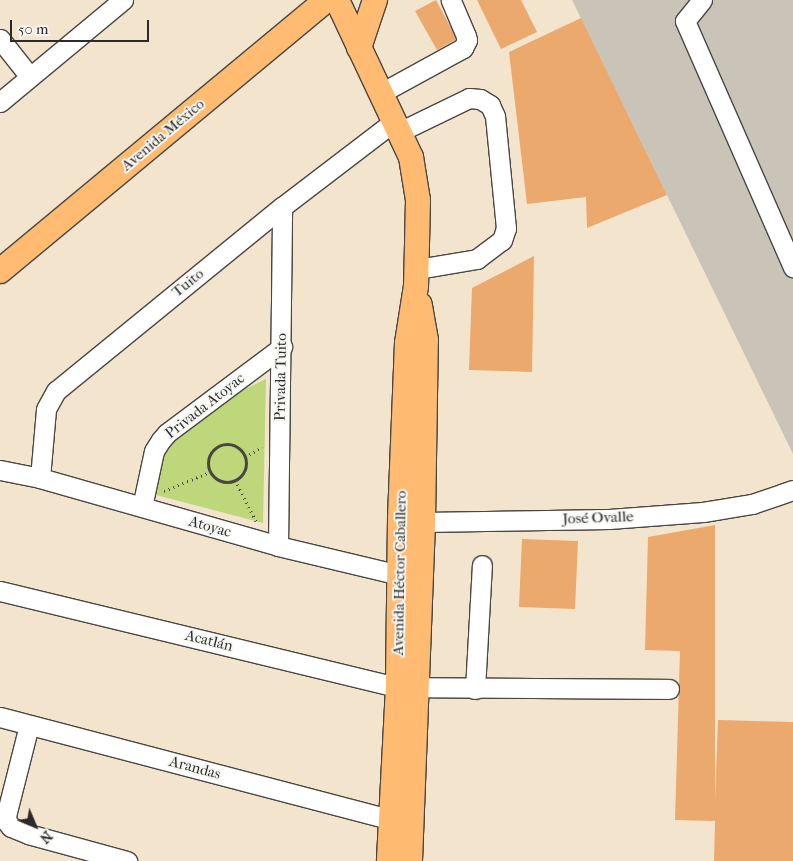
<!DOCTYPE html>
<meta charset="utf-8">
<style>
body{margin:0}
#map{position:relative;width:793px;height:861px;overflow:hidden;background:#f3e4cd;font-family:"IM FELL French Canon",serif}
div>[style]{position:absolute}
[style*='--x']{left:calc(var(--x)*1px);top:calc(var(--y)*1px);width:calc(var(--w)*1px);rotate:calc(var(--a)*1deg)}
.industrial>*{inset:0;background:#c9c3b8}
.green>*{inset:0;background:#bed77b}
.building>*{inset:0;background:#eba96d}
.path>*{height:3px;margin-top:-1.5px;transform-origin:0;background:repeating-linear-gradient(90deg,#494743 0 1px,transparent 0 5px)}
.path>.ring{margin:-1.5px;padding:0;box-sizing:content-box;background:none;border:3px solid #494743;border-radius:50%}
.roads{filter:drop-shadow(1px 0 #494743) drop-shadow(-1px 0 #494743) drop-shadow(0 1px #494743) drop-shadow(0 -1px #494743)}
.minor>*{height:19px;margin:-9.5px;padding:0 9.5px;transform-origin:9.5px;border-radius:9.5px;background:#fff}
.major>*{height:24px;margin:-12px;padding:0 12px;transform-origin:12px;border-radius:12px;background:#febb71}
span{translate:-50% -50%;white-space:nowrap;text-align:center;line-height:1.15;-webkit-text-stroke:4px #f6f6f2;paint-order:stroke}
.street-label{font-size:15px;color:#2b2b2b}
.north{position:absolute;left:10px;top:801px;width:50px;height:50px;-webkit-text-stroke:4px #f6f6f2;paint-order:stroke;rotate:135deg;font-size:14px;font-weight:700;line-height:20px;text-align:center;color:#2b2b2b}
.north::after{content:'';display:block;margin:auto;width:18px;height:22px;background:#2b2b2b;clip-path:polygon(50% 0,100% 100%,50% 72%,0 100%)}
.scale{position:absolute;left:10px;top:20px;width:139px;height:22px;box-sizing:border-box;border:2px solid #2b2b2b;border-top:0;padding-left:6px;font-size:15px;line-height:18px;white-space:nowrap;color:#2b2b2b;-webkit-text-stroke:4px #f6f6f2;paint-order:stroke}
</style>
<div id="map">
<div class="industrial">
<i style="clip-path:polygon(572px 0,793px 0,793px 454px,667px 195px)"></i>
</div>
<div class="green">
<i style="clip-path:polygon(266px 379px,263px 523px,156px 495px,163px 454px,175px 437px,232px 395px)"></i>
</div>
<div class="building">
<i style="clip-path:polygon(436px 0,457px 39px,437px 50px,415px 11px)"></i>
<i style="clip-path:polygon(477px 0,521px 0,537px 32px,501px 49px)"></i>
<i style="clip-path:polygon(581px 18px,667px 195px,587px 228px,586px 197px,527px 204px,509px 52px)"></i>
<i style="clip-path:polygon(534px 256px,532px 372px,469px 370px,472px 288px)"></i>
<i style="clip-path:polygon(715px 525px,715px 800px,718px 720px,793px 722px,793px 861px,714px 861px,715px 821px,675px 820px,680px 651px,645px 650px,648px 537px)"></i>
<i style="clip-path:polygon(522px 539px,578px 541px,575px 609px,519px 607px)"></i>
</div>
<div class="path">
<i class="ring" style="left:208px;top:444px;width:35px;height:35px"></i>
<i style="--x:245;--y:457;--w:20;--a:-30"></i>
<i style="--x:235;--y:480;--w:46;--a:62.9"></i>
<i style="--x:164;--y:491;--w:50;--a:-22.4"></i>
</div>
<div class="roads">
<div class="minor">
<i style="--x:702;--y:0;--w:27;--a:129"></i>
<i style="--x:685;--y:21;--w:269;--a:66.3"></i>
<i style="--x:0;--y:39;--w:48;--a:51.7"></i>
<i style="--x:379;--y:94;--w:96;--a:-28.7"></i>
<i style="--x:463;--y:48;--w:9;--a:-63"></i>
<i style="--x:467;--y:40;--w:4;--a:-104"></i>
<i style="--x:466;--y:36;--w:39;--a:-113"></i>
<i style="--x:0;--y:102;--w:160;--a:-39.7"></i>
<i style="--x:399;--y:132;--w:78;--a:-25.9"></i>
<i style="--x:469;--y:98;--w:11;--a:5"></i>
<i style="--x:480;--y:99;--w:12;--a:31"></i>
<i style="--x:490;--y:105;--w:12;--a:66"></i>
<i style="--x:495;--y:116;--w:113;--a:84.4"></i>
<i style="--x:506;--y:228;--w:13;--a:108"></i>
<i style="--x:502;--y:240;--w:31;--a:143"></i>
<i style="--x:477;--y:259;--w:61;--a:170.5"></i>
<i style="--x:0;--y:470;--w:41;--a:11.3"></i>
<i style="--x:40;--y:478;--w:248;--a:15.9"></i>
<i style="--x:278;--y:546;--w:125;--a:13.4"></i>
<i style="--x:400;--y:575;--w:13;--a:0"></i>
<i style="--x:40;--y:478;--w:69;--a:-85"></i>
<i style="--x:46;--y:409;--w:21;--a:-61"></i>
<i style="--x:56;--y:391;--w:291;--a:-39.2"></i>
<i style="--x:282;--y:207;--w:140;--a:-37.4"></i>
<i style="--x:142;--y:507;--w:57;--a:-77.9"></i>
<i style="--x:154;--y:451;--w:13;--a:-58"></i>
<i style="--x:161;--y:440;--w:9;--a:-49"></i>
<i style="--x:167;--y:433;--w:144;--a:-36.8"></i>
<i style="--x:410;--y:520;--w:13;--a:9"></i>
<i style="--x:423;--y:522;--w:186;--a:-0.9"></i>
<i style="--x:609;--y:519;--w:94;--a:-4.3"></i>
<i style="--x:703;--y:512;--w:50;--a:-9.3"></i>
<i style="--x:752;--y:504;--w:43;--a:-18.9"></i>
<i style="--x:278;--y:546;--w:339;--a:-89.3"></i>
<i style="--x:0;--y:591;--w:409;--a:13.6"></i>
<i style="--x:398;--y:687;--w:271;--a:0.4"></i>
<i style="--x:475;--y:689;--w:124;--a:-86.8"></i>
<i style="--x:0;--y:717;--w:403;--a:14.7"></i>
<i style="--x:29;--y:725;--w:94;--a:104.2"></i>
<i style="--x:6;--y:816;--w:6;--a:81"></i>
<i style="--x:7;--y:822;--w:6;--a:51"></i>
<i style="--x:11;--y:827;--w:18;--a:22"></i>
<i style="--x:28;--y:834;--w:103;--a:15.3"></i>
</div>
<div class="major">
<i style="--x:337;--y:0;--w:174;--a:64.8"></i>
<i style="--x:411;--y:157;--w:44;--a:80.8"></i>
<i style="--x:418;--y:200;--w:86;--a:91.3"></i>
<i style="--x:416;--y:286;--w:58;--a:99"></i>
<i style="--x:407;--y:343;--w:176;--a:92.3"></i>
<i style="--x:400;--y:519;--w:168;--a:90.7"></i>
<i style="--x:398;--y:687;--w:174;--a:93"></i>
<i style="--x:359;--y:48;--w:51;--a:-71.6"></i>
<i style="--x:0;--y:271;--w:425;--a:-39.7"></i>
<i style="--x:410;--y:861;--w:339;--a:-87.8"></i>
<i style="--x:423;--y:522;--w:182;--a:-89.1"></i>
<i style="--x:426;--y:340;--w:36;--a:-100"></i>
</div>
</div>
<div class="street-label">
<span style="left:163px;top:135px;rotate:-40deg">Avenida México</span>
<span style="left:188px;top:283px;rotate:-39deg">Tuito</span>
<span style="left:281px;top:377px;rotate:-89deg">Privada Tuito</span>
<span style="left:205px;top:406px;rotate:-38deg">Privada Atoyac</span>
<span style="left:598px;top:518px;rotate:-2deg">José Ovalle</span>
<span style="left:210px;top:527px;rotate:16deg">Atoyac</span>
<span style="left:400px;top:573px;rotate:-89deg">Avenida Héctor Caballero</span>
<span style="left:209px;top:641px;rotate:14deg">Acatlán</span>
<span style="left:195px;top:768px;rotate:15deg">Arandas</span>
</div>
<div class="north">N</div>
<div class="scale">50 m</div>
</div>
